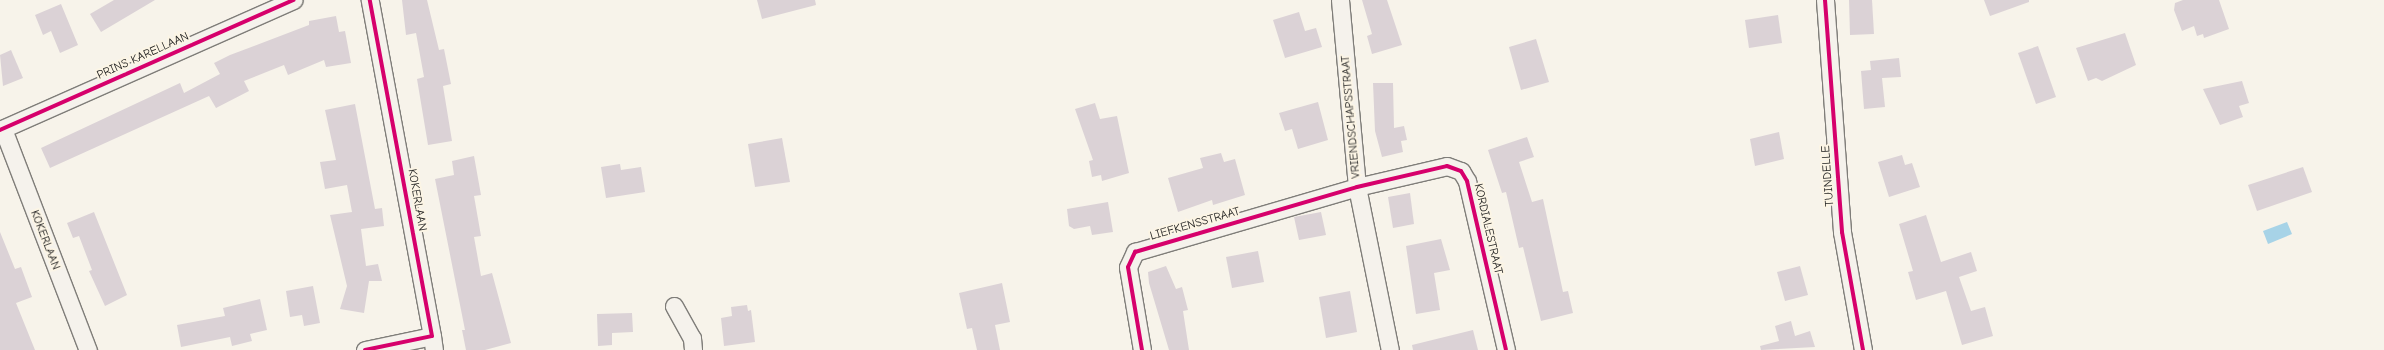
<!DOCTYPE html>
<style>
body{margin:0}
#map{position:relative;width:2384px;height:350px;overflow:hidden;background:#f7f3ea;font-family:"Comic Neue",sans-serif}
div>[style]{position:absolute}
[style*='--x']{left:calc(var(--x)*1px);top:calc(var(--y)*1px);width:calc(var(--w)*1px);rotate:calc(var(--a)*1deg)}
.water>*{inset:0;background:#a7d3e7}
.building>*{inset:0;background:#dbd2d6}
.roads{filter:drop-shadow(1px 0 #7f7d79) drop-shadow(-1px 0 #7f7d79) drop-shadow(0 1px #7f7d79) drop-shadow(0 -1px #7f7d79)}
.minor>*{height:17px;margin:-8.5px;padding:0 8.5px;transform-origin:8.5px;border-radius:8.5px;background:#f5f2ec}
.cycleway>*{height:4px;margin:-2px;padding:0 2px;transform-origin:2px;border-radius:2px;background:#d6006c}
span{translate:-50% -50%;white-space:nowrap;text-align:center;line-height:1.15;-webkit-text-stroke:4px #fcf5e5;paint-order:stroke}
.street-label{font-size:12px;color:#1c1c1c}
</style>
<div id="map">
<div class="water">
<i style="clip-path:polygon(2287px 222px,2292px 234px,2268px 244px,2263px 231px)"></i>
</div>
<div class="building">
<i style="clip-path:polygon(114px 0,155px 0,101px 32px,90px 14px)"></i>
<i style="clip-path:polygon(402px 0,427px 0,439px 50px,444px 49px,451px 84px,443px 86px,452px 141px,428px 145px,417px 79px,424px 77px,416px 33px,406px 35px)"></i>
<i style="clip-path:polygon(757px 0,815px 0,816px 5px,762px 19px)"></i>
<i style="clip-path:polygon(1362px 0,1387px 0,1402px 45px,1372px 54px,1367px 36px,1372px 34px)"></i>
<i style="clip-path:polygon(1849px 0,1872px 0,1874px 34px,1850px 35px)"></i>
<i style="clip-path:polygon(1984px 0,2029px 0,2029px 2px,1990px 16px)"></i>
<i style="clip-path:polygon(2183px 0,2219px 0,2229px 29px,2204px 38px,2203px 34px,2197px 36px,2194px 26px,2182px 31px,2174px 10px,2175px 3px)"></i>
<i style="clip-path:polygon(61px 4px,78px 45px,60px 53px,51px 31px,43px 35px,35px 15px)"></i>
<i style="clip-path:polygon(1299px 12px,1305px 31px,1316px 28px,1322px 47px,1285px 58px,1273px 20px)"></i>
<i style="clip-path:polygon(1778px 15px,1782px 43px,1749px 48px,1745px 20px)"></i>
<i style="clip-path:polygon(336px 16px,339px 32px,345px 31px,351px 63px,326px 67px,324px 60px,288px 75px,284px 65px,244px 81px,249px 91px,216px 108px,209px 96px,50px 168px,41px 148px,180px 83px,184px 93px,220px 74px,214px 63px,230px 55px,309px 25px,309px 21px)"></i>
<i style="clip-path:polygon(2125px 33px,2136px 65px,2102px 81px,2096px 78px,2088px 81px,2076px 48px)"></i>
<i style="clip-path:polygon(1536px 39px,1549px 82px,1521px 90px,1509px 47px)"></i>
<i style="clip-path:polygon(2038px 46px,2056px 97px,2036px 104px,2018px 53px)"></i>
<i style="clip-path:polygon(11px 50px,23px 78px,3px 86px,0 55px)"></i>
<i style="clip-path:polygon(1899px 58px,1901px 77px,1882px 78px,1885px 107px,1864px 109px,1861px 71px,1871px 70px,1870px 61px)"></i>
<i style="clip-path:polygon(2242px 81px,2249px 103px,2239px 106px,2243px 117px,2220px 125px,2203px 89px)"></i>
<i style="clip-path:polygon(1373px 83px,1393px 83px,1394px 128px,1404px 126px,1407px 140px,1401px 141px,1403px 152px,1382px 157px,1375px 131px)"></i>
<i style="clip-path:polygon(1318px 102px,1328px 140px,1298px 149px,1292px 129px,1285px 131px,1279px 113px)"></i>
<i style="clip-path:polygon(1095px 103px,1100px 119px,1117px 116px,1129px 173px,1102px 181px,1101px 175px,1092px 177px,1089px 161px,1093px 160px,1075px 109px)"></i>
<i style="clip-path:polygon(355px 104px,375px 209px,382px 208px,384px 226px,361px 229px,366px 266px,378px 264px,382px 281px,369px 281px,364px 313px,340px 309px,347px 286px,330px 215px,352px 212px,347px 185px,325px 189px,320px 162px,336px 160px,325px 110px)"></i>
<i style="clip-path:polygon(1779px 132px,1784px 159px,1755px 166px,1750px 139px)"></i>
<i style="clip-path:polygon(1527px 137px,1534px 157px,1519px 162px,1532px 202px,1543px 199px,1563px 292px,1568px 291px,1573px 313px,1541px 321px,1523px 247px,1519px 248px,1506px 192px,1502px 193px,1488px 150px)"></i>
<i style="clip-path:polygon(782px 138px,790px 182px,755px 187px,748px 144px)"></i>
<i style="clip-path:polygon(1221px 153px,1224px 162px,1235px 159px,1245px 195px,1213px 205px,1212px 200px,1178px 212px,1168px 178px,1203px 168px,1200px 158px)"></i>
<i style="clip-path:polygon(1902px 155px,1905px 165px,1912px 163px,1920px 187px,1889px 197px,1878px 162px)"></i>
<i style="clip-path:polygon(474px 156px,481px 195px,474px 196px,481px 236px,474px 237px,481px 276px,492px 273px,511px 343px,485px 350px,466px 350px,462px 330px,465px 330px,435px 179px,454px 175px,452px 161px)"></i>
<i style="clip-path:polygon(620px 164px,621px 170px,641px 167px,645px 192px,606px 198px,601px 167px)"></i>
<i style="clip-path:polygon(2303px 167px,2312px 192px,2257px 211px,2248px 185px)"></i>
<i style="clip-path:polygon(1410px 193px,1414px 224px,1393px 228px,1388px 197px)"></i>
<i style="clip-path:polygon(1108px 202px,1113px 232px,1092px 235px,1090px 226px,1074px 229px,1069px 226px,1067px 209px)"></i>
<i style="clip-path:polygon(94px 212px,127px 295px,105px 306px,89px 271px,92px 270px,79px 236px,73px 238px,67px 223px)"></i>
<i style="clip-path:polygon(1321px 212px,1326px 235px,1299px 240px,1294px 217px)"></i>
<i style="clip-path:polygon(1926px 215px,1941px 262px,1971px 252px,1977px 271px,1959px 277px,1971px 311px,1985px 307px,1993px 336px,1962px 345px,1946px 291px,1916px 300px,1908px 272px,1913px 271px,1899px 224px)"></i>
<i style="clip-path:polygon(0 232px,15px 269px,21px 267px,32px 297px,16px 303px,35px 350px,0 350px)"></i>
<i style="clip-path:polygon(1441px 239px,1450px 270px,1434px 273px,1440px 310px,1416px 314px,1406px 246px)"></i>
<i style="clip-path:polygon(1258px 251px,1264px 282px,1232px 288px,1226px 257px)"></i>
<i style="clip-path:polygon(1166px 266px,1176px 289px,1182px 287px,1188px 310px,1183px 311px,1189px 350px,1169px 350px,1149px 283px,1148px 272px)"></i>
<i style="clip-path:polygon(1800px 266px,1808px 295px,1785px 301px,1777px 272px)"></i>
<i style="clip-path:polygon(1002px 283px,1010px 322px,995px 325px,1000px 350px,977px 350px,972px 328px,967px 329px,959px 293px)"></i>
<i style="clip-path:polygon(313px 286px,320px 323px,304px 326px,302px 315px,290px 317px,286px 291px)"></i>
<i style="clip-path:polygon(1350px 291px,1357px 332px,1326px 338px,1319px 297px)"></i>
<i style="clip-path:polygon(260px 299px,267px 330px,250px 334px,252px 341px,232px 346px,230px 337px,181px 347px,177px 325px,225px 316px,223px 308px)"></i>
<i style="clip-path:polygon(747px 305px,748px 311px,751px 310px,755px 342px,724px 346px,721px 318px,732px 316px,731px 307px)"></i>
<i style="clip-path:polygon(632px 313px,633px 332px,612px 333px,612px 345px,598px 346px,597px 314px)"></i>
<i style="clip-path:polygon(1791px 321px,1795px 336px,1810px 331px,1815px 347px,1761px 350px,1760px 346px,1779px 341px,1775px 326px)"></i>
<i style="clip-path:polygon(1473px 330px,1478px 350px,1413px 350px,1412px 345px)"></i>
</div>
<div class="roads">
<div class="minor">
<i style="--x:1340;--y:0;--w:188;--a:84.8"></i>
<i style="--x:1357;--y:187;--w:166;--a:78.6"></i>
<i style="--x:1825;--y:0;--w:233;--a:85.8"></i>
<i style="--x:1842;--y:232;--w:120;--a:79.9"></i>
<i style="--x:3;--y:129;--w:237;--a:69"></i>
<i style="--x:0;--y:130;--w:321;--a:-23.9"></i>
<i style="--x:674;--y:306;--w:37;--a:61"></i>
<i style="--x:692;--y:338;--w:12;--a:85"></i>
<i style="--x:432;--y:336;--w:14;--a:82"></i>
<i style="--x:365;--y:350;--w:68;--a:-11.8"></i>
<i style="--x:432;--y:336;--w:342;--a:-100.5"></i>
<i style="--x:1142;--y:350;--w:84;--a:-99.6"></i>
<i style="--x:1128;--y:267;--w:17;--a:-65"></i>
<i style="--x:1135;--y:252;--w:231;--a:-16.3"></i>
<i style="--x:1357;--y:187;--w:92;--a:-13.1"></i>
<i style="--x:1447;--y:166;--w:15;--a:20"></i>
<i style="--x:1461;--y:171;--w:12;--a:59"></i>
<i style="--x:1467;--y:181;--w:173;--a:77"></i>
</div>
</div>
<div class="cycleway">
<i style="--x:1825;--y:0;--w:233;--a:85.8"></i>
<i style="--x:1842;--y:232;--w:120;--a:79.9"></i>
<i style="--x:0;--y:130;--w:321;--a:-23.9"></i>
<i style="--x:365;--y:350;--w:68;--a:-11.8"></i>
<i style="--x:432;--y:336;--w:342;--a:-100.5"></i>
<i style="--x:1142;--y:350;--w:84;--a:-99.6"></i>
<i style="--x:1128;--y:267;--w:17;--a:-65"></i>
<i style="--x:1135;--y:252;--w:231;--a:-16.3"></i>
<i style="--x:1357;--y:187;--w:92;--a:-13.1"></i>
<i style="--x:1447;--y:166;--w:15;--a:20"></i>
<i style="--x:1461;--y:171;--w:12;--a:59"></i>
<i style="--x:1467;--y:181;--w:173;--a:77"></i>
</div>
<div class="street-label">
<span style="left:143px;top:56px;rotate:-24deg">PRINS KARELLAAN</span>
<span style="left:1351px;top:117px;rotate:-95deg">VRIENDSCHAPSSTRAAT</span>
<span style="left:1828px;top:176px;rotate:-94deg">TUINDELLE</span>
<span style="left:417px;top:200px;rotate:80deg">KOKERLAAN</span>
<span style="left:1195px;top:224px;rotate:-16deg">LIEFKENSSTRAAT</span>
<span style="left:1488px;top:229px;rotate:77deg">KORDIALESTRAAT</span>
<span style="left:45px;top:240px;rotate:69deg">KOKERLAAN</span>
</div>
</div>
